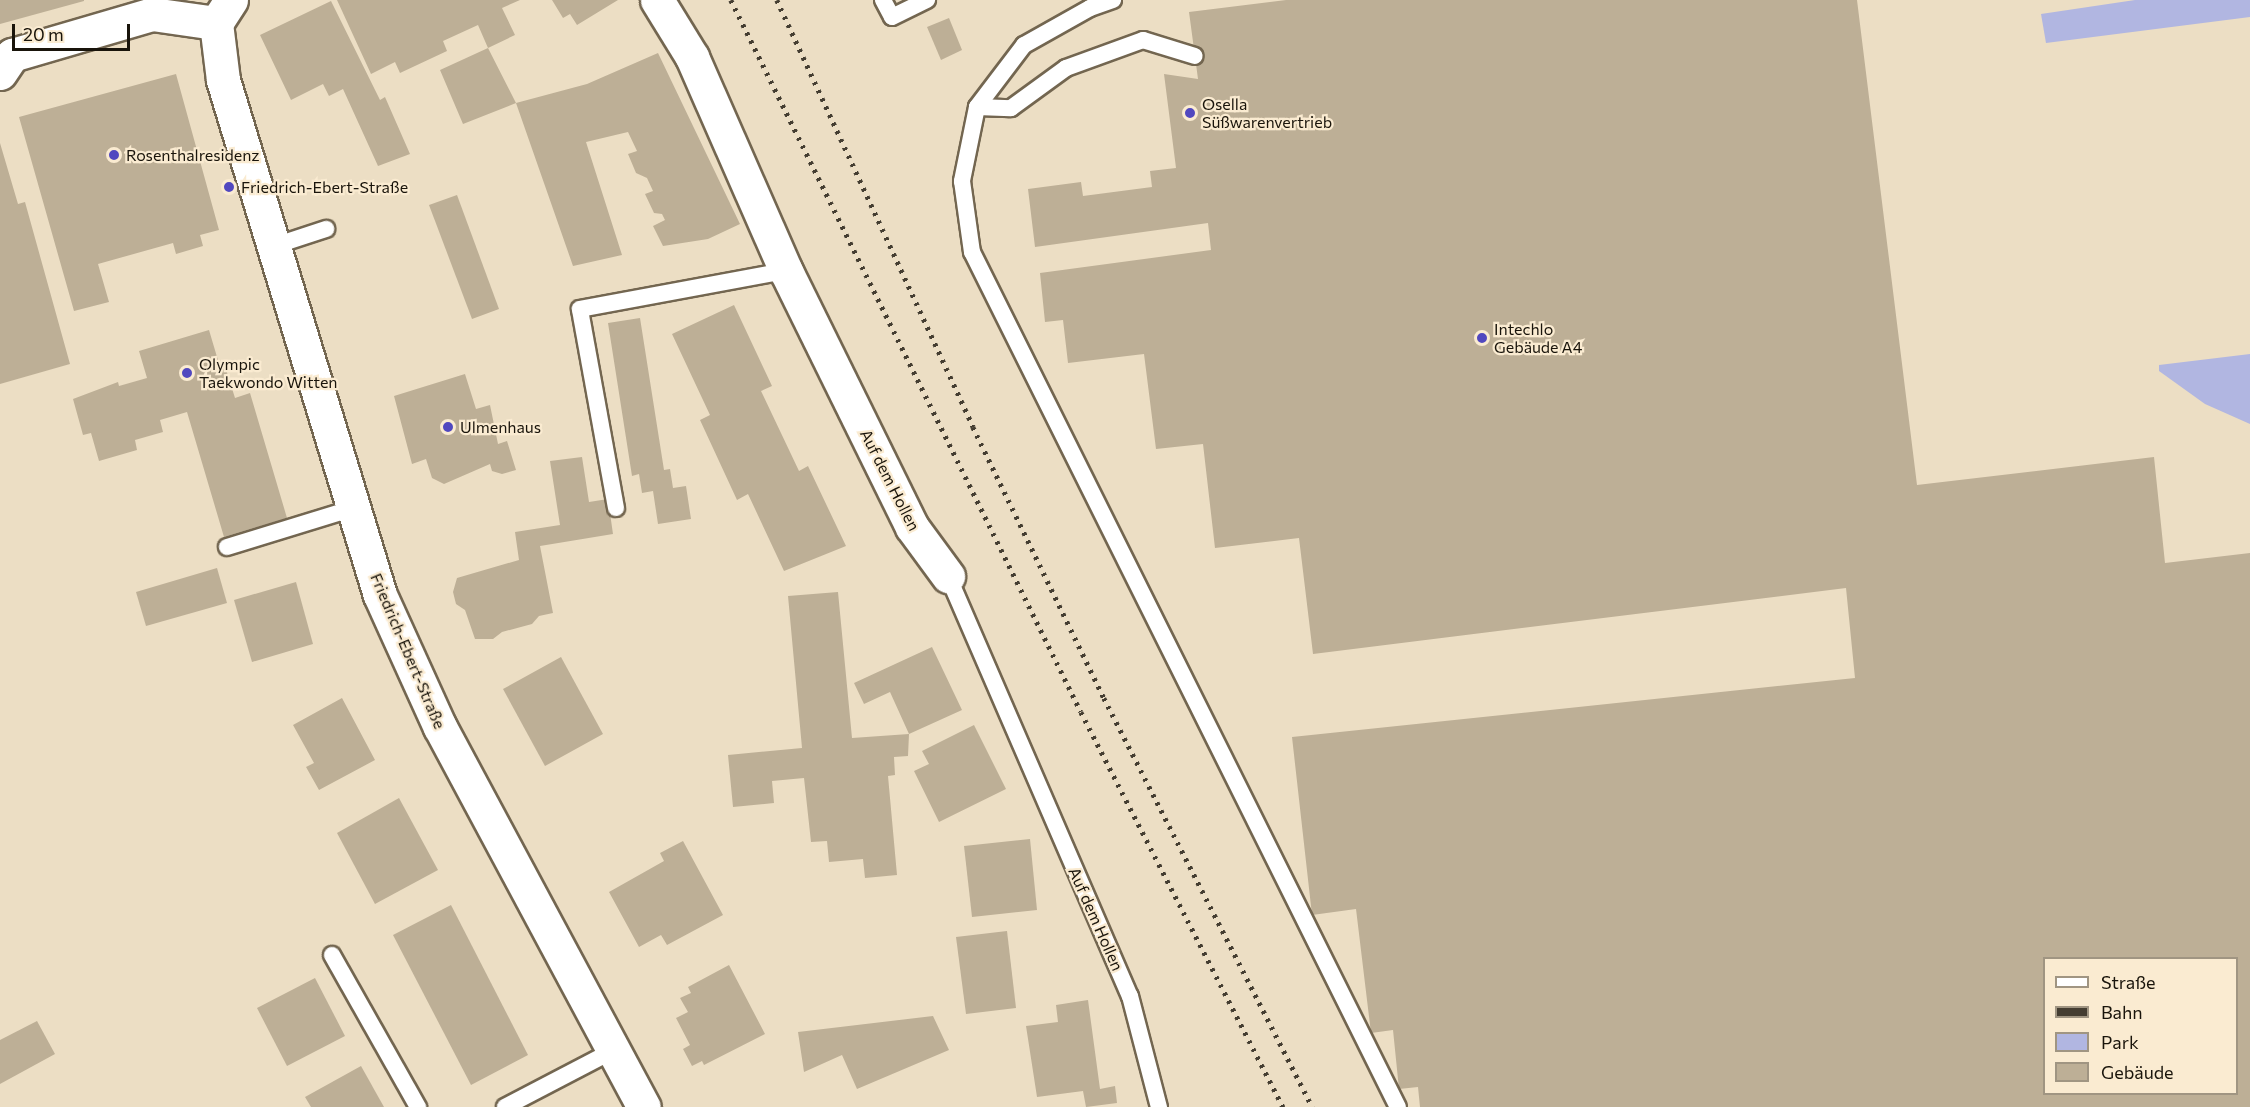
<!DOCTYPE html>
<meta charset="utf-8">
<style>
body{margin:0}
#map{position:relative;width:2250px;height:1107px;overflow:hidden;background:#ecdec4;font-family:Commissioner,sans-serif}
div>[style]{position:absolute}
[style*='--x']{left:calc(var(--x)*1px);top:calc(var(--y)*1px);width:calc(var(--w)*1px);rotate:calc(var(--a)*1deg)}
.green>*{inset:0;background:#b1b6e1}
.building>*{inset:0;background:#bdaf96}
.roads{filter:drop-shadow(2px 0 #736650) drop-shadow(-2px 0 #736650) drop-shadow(0 2px #736650) drop-shadow(0 -2px #736650)}
.lane>*{height:16px;margin:-8px;padding:0 8px;transform-origin:8px;border-radius:8px;background:#fff}
.street>*{height:33px;margin:-16.5px;padding:0 16.5px;transform-origin:16.5px;border-radius:16.5px;background:#fff}
.secondary>*{height:33px;margin:-16.5px;padding:0 16.5px;transform-origin:16.5px;border-radius:16.5px;background:#fff}
.rail>*{height:4.5px;margin-top:-2.25px;transform-origin:0;background:repeating-linear-gradient(90deg,#443d31 0 3px,transparent 0 9px)}
.dots>*{width:16px;height:16px;translate:-50% -50%;box-sizing:border-box;border:3px solid #faebd1;border-radius:50%}
span{translate:-50% -50%;white-space:nowrap;text-align:center;line-height:1.15;-webkit-text-stroke:4.5px #faebd1;paint-order:stroke}
.poi-label{font-size:16px;color:#19140b}
.left{translate:0 -50%;text-align:left}
.street-label{font-size:16px;color:#19140b}
.legend{position:absolute;left:2043px;top:957px;width:195px;height:138px;box-sizing:border-box;background:#faebd1;border:2px solid #a09582;margin:0;padding:8px 10px;list-style:none;font-size:18px;color:#19140b}
.legend li{display:flex;align-items:center;gap:12px;height:30px}
.legend b{width:30px;border:2px solid #a09582}
.scale{position:absolute;left:12px;top:24px;width:118px;height:27px;box-sizing:border-box;border:3px solid #19140b;border-top:0;padding-left:8px;font-size:18px;line-height:21px;white-space:nowrap;color:#19140b;-webkit-text-stroke:4px #faebd1;paint-order:stroke}
</style>
<div id="map">
<div class="green">
<i style="clip-path:polygon(2135px 0,2250px 0,2250px 17px,2046px 43px,2041px 14px)"></i>
<i style="clip-path:polygon(2250px 354px,2250px 424px,2205px 404px,2159px 371px,2159px 365px)"></i>
</div>
<div class="building">
<i style="clip-path:polygon(0 0,84px 0,84px 1px,0 24px)"></i>
<i style="clip-path:polygon(337px 0,520px 0,502px 8px,515px 35px,488px 48px,516px 103px,587px 84px,658px 53px,740px 224px,708px 239px,663px 246px,653px 226px,665px 220px,662px 214px,654px 213px,645px 194px,653px 191px,647px 178px,636px 173px,628px 154px,637px 151px,628px 132px,586px 142px,622px 255px,573px 266px,516px 103px,463px 124px,440px 70px,488px 48px,478px 25px,443px 41px,447px 51px,400px 73px,395px 62px,371px 74px)"></i>
<i style="clip-path:polygon(552px 0,618px 0,577px 25px,570px 14px,563px 18px)"></i>
<i style="clip-path:polygon(evenodd,1286px 0,1857px 0,1917px 485px,2154px 457px,2165px 563px,2250px 553px,2250px 1107px,1420px 1107px,1418px 1087px,1399px 1089px,1393px 1030px,1371px 1033px,1356px 909px,1312px 915px,1292px 737px,1855px 678px,1846px 588px,1313px 654px,1299px 538px,1215px 548px,1203px 444px,1156px 449px,1144px 354px,1068px 363px,1063px 320px,1045px 322px,1040px 273px,1211px 250px,1208px 223px,1035px 247px,1028px 189px,1081px 182px,1083px 196px,1152px 187px,1150px 171px,1176px 168px,1164px 74px,1198px 79px,1189px 12px,1286px 0,2044px 958px,2236px 958px,2236px 1094px,2044px 1094px,2044px 958px)"></i>
<i style="clip-path:polygon(331px 1px,380px 100px,385px 97px,410px 154px,378px 166px,343px 89px,329px 96px,323px 84px,291px 100px,260px 35px)"></i>
<i style="clip-path:polygon(949px 18px,962px 50px,941px 60px,927px 27px)"></i>
<i style="clip-path:polygon(176px 74px,219px 230px,200px 235px,203px 246px,176px 254px,173px 243px,98px 264px,109px 302px,74px 311px,19px 117px)"></i>
<i style="clip-path:polygon(0 143px,18px 204px,25px 202px,70px 364px,0 384px)"></i>
<i style="clip-path:polygon(457px 195px,499px 309px,472px 319px,429px 205px)"></i>
<i style="clip-path:polygon(734px 305px,772px 386px,761px 391px,799px 471px,808px 466px,846px 546px,784px 571px,748px 494px,737px 500px,700px 420px,710px 415px,672px 334px)"></i>
<i style="clip-path:polygon(640px 318px,664px 470px,670px 469px,673px 488px,686px 486px,691px 519px,658px 524px,653px 491px,642px 493px,639px 474px,632px 476px,608px 323px)"></i>
<i style="clip-path:polygon(209px 330px,220px 367px,225px 366px,235px 398px,250px 393px,287px 518px,224px 537px,187px 412px,160px 420px,163px 432px,135px 440px,137px 450px,99px 461px,91px 433px,83px 435px,73px 399px,118px 382px,119px 386px,147px 378px,139px 351px)"></i>
<i style="clip-path:polygon(465px 374px,476px 409px,490px 405px,498px 444px,507px 441px,516px 470px,502px 474px,492px 471px,490px 464px,444px 484px,432px 478px,426px 459px,412px 464px,394px 396px)"></i>
<i style="clip-path:polygon(582px 457px,589px 502px,608px 499px,613px 534px,540px 546px,553px 613px,539px 616px,532px 624px,502px 632px,493px 639px,475px 639px,465px 610px,456px 604px,453px 592px,457px 578px,519px 560px,515px 532px,560px 525px,550px 461px)"></i>
<i style="clip-path:polygon(217px 568px,227px 603px,146px 626px,136px 592px)"></i>
<i style="clip-path:polygon(296px 582px,313px 644px,252px 662px,234px 600px)"></i>
<i style="clip-path:polygon(838px 592px,852px 738px,909px 734px,908px 756px,894px 757px,895px 775px,888px 776px,897px 875px,865px 878px,863px 859px,829px 862px,827px 841px,811px 842px,804px 778px,772px 781px,774px 803px,733px 807px,728px 755px,802px 748px,788px 596px)"></i>
<i style="clip-path:polygon(932px 647px,962px 710px,909px 734px,890px 692px,864px 704px,854px 683px)"></i>
<i style="clip-path:polygon(561px 657px,603px 734px,545px 766px,503px 689px)"></i>
<i style="clip-path:polygon(342px 698px,375px 760px,319px 790px,306px 767px,314px 763px,293px 725px)"></i>
<i style="clip-path:polygon(974px 725px,1006px 789px,939px 822px,914px 771px,929px 764px,922px 751px)"></i>
<i style="clip-path:polygon(399px 798px,438px 870px,375px 904px,337px 833px)"></i>
<i style="clip-path:polygon(1030px 839px,1037px 910px,972px 917px,964px 846px)"></i>
<i style="clip-path:polygon(683px 841px,723px 915px,667px 945px,661px 935px,639px 947px,609px 892px,664px 861px,660px 853px)"></i>
<i style="clip-path:polygon(451px 905px,528px 1055px,471px 1085px,393px 935px)"></i>
<i style="clip-path:polygon(1007px 931px,1016px 1008px,966px 1014px,956px 937px)"></i>
<i style="clip-path:polygon(729px 965px,765px 1034px,704px 1065px,702px 1061px,692px 1066px,683px 1049px,690px 1045px,676px 1018px,688px 1012px,680px 998px,691px 993px,688px 987px)"></i>
<i style="clip-path:polygon(315px 978px,345px 1036px,287px 1066px,257px 1008px)"></i>
<i style="clip-path:polygon(1088px 1000px,1100px 1089px,1115px 1086px,1117px 1103px,1086px 1107px,1083px 1091px,1037px 1097px,1026px 1026px,1058px 1022px,1056px 1005px)"></i>
<i style="clip-path:polygon(933px 1016px,949px 1050px,857px 1089px,842px 1055px,804px 1072px,798px 1032px)"></i>
<i style="clip-path:polygon(37px 1021px,55px 1054px,0 1084px,0 1040px)"></i>
<i style="clip-path:polygon(361px 1066px,384px 1107px,311px 1107px,305px 1097px)"></i>
</div>
<div class="roads">
<div class="lane">
<i style="--x:883;--y:0;--w:19;--a:62"></i>
<i style="--x:892;--y:17;--w:39;--a:-26"></i>
<i style="--x:1113;--y:0;--w:24;--a:161"></i>
<i style="--x:1090;--y:8;--w:76;--a:150.7"></i>
<i style="--x:1024;--y:45;--w:78;--a:127.2"></i>
<i style="--x:977;--y:107;--w:76;--a:101.5"></i>
<i style="--x:962;--y:181;--w:72;--a:82"></i>
<i style="--x:972;--y:252;--w:955;--a:63.52"></i>
<i style="--x:977;--y:107;--w:34;--a:2"></i>
<i style="--x:1011;--y:108;--w:68;--a:-36"></i>
<i style="--x:1066;--y:68;--w:82;--a:-20"></i>
<i style="--x:1143;--y:40;--w:54;--a:17.1"></i>
<i style="--x:274;--y:246;--w:55;--a:-18.1"></i>
<i style="--x:616;--y:508;--w:202;--a:-100.3"></i>
<i style="--x:580;--y:309;--w:209;--a:-10.5"></i>
<i style="--x:227;--y:547;--w:133;--a:-17.1"></i>
<i style="--x:948;--y:576;--w:458;--a:66.6"></i>
<i style="--x:1130;--y:996;--w:115;--a:75.4"></i>
<i style="--x:332;--y:955;--w:175;--a:60.5"></i>
<i style="--x:505;--y:1107;--w:123;--a:-27.6"></i>
</div>
<div class="street">
<i style="--x:657;--y:0;--w:67;--a:58.4"></i>
<i style="--x:692;--y:57;--w:234;--a:66.3"></i>
<i style="--x:786;--y:271;--w:285;--a:63.8"></i>
<i style="--x:912;--y:527;--w:61;--a:53.7"></i>
<i style="--x:0;--y:73;--w:22;--a:-56"></i>
<i style="--x:12;--y:55;--w:146;--a:-16.3"></i>
<i style="--x:152;--y:14;--w:65;--a:8"></i>
</div>
<div class="secondary">
<i style="--x:231;--y:0;--w:27;--a:123"></i>
<i style="--x:216;--y:23;--w:57;--a:83"></i>
<i style="--x:223;--y:80;--w:538;--a:73.05"></i>
<i style="--x:380;--y:595;--w:145;--a:65.6"></i>
<i style="--x:440;--y:727;--w:431;--a:61.8"></i>
</div>
</div>
<div class="rail">
<i style="--x:731;--y:0;--w:793;--a:63.82"></i>
<i style="--x:1081;--y:712;--w:444;--a:62.9"></i>
<i style="--x:777;--y:0;--w:470;--a:65.3"></i>
<i style="--x:973;--y:427;--w:301;--a:64.2"></i>
<i style="--x:1104;--y:698;--w:459;--a:63"></i>
</div>
<div class="dots">
<i style="left:1190px;top:113px;background:#5148bf"></i>
<i style="left:114px;top:155px;background:#5148bf"></i>
<i style="left:229px;top:187px;background:#5148bf"></i>
<i style="left:1482px;top:338px;background:#5148bf"></i>
<i style="left:187px;top:373px;background:#5148bf"></i>
<i style="left:448px;top:427px;background:#5148bf"></i>
</div>
<div class="poi-label">
<span class="left" style="left:1202px;top:113px">Osella<br>Süßwarenvertrieb</span>
<span class="left" style="left:126px;top:155px">Rosenthalresidenz</span>
<span class="left" style="left:241px;top:187px">Friedrich-Ebert-Straße</span>
<span class="left" style="left:1494px;top:338px">Intechlo<br>Gebäude A4</span>
<span class="left" style="left:199px;top:373px">Olympic<br>Taekwondo Witten</span>
<span class="left" style="left:460px;top:427px">Ulmenhaus</span>
</div>
<div class="street-label">
<span style="left:890px;top:480px;rotate:63deg">Auf dem Hollen</span>
<span style="left:408px;top:651px;rotate:67deg">Friedrich-Ebert-Straße</span>
<span style="left:1096px;top:919px;rotate:66deg">Auf dem Hollen</span>
</div>
<ul class="legend">
<li><b style="height:8px;background:#fff"></b>Straße</li>
<li><b style="height:8px;background:#443d31"></b>Bahn</li>
<li><b style="height:16px;background:#b1b6e1"></b>Park</li>
<li><b style="height:16px;background:#bdaf96"></b>Gebäude</li>
</ul>
<div class="scale">20 m</div>
</div>
